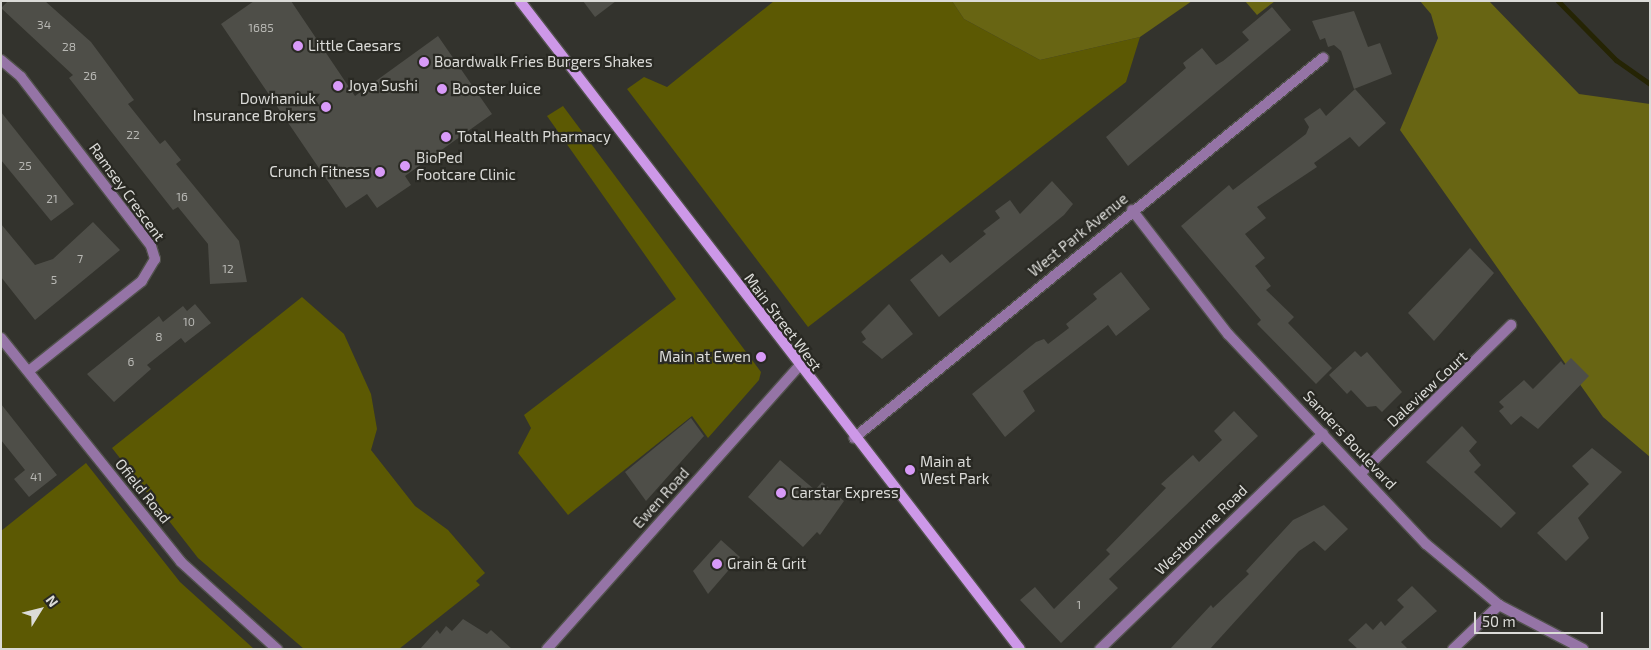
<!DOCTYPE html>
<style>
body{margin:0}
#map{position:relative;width:1651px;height:650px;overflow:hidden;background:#33332d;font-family:"Exo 2",sans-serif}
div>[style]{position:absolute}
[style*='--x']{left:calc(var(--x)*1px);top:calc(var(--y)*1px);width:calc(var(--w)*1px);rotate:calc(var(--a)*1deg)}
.green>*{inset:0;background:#5c5903}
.forest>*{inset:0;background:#686513}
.stream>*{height:5px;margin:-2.5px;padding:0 2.5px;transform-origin:2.5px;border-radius:2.5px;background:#252404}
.building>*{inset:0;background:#4e4e48}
.roads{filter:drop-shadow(1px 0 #51514c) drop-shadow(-1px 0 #51514c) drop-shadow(0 1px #51514c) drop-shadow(0 -1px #51514c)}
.street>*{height:10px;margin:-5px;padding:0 5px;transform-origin:5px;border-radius:5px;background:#9574a6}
.secondary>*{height:10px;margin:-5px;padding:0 5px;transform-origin:5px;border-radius:5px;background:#cd98e8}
.dots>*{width:14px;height:14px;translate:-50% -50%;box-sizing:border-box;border:2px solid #292923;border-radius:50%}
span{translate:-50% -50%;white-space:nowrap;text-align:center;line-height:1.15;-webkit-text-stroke:4.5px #292923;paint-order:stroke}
.number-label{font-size:12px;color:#b8b8b4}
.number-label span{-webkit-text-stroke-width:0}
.poi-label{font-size:15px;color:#dbdbd8}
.left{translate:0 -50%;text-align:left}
.right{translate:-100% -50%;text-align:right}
.street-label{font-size:15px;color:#dbdbd8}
.frame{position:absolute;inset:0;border:2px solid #dbdbd8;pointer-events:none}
.north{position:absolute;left:15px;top:585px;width:50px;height:50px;-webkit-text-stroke:4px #292923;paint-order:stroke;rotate:54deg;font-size:14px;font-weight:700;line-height:20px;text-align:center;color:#dbdbd8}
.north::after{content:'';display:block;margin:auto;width:18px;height:22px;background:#dbdbd8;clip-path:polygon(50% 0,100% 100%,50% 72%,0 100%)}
.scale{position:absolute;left:1474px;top:612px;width:129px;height:22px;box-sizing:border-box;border:2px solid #dbdbd8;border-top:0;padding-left:6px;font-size:15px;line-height:18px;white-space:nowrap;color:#dbdbd8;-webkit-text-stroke:4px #292923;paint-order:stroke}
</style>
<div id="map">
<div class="green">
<i style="clip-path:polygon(774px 1px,952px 1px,964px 19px,1040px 60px,1140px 37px,1126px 82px,808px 327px,627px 89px,644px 77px,667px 87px)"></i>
<i style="clip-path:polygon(563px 106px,761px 372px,759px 380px,708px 438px,692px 416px,568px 515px,518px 453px,531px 428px,524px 415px,676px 299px,547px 116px)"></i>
<i style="clip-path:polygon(302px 297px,344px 334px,371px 394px,377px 429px,371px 450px,415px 506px,448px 530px,485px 573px,476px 581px,480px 585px,399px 649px,304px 649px,198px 558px,112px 448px)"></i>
<i style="clip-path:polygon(86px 463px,180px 582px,254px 649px,1px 649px,1px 531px)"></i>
</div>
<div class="forest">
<i style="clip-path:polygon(952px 1px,1192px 1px,1140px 37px,1040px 60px,964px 19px)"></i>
<i style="clip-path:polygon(1245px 1px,1275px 1px,1257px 15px)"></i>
<i style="clip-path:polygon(1420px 1px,1489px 1px,1579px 94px,1650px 104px,1650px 457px,1603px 417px,1400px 130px,1438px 38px,1431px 14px)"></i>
</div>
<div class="stream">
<i style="--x:1558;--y:1;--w:83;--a:45.5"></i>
<i style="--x:1616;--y:60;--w:42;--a:35.2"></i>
</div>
<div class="building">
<i style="clip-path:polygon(8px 1px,45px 1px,91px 42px,134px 100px,128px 104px,160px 144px,165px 140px,181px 160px,176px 164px,239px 241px,247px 282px,210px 284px,208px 244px,178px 207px,173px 210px,69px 78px,73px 75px,1px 8px)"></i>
<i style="clip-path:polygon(254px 1px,291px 1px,355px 96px,438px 36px,492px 114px,405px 176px,411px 185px,377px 208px,367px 194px,346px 208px,221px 24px)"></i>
<i style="clip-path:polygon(583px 1px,616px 1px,595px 17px)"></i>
<i style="clip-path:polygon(1272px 7px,1291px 30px,1128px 166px,1106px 137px,1186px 68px,1183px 63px,1202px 48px,1216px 65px,1223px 61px,1249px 40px,1242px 32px)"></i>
<i style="clip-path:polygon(1354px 11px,1368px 47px,1380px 43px,1392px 74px,1354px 89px,1341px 51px,1334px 45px,1328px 47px,1325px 38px,1320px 40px,1312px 21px)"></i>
<i style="clip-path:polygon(1355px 89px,1386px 123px,1359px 147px,1350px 137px,1314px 163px,1317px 167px,1257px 207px,1266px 218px,1245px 234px,1265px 258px,1255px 266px,1271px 286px,1266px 290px,1294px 317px,1288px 323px,1332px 368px,1316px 384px,1257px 324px,1261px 320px,1181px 226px,1229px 185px,1233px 190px,1306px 134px,1309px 127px,1304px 119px,1320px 108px,1326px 116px)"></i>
<i style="clip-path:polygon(1px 112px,74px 204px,51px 221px,1px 160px)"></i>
<i style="clip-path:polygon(1052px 181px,1073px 204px,1064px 215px,939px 317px,910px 280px,942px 254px,950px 263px,986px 234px,983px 231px,1000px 218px,995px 211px,1010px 200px,1020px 214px)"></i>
<i style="clip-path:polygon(93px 222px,120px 250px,35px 320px,1px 277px,1px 224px,35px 265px,53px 259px)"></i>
<i style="clip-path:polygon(1470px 248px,1494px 273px,1434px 341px,1408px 313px)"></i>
<i style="clip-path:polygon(1121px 272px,1150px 309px,1116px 336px,1108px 325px,1023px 391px,1035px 411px,1005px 437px,972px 394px,1036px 342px,1044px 339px,1048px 344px,1069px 328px,1066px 324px,1097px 299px,1093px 294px)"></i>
<i style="clip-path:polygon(195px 304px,211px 323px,185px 343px,181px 338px,147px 365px,151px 369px,114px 402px,87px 374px,159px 316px,163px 322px,183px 306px,187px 311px)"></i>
<i style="clip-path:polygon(889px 304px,913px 334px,882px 359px,862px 342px,866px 339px,861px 332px)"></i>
<i style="clip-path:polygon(1355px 351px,1361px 357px,1367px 352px,1402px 392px,1382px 412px,1376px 406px,1367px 407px,1351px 390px,1347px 394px,1329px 375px)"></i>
<i style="clip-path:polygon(1571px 358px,1589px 376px,1538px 429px,1521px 416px,1511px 425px,1499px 411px,1504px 407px,1499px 402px,1524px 380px,1533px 389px,1561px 361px,1564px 365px)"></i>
<i style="clip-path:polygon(1px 404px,57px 475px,29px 497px,14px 479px,25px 470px,1px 440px)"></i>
<i style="clip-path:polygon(1234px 411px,1258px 436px,1109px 579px,1118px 588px,1061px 643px,1020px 600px,1035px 587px,1054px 609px,1110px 554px,1106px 550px,1166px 488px,1161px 484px,1193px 455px,1199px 462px,1222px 440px,1214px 431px)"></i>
<i style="clip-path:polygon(691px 418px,704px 436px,646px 501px,625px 472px)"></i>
<i style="clip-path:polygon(1462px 426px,1477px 442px,1469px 451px,1481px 465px,1474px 472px,1516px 513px,1501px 528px,1426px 462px)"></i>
<i style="clip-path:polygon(1592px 448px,1622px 472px,1578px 518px,1589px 538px,1566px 561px,1537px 533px,1589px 484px,1572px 466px)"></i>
<i style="clip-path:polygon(780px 460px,815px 490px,822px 482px,844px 501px,820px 535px,817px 532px,803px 547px,748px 497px)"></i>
<i style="clip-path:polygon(1324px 505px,1348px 529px,1325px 551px,1314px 541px,1299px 551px,1210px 649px,1170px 649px,1211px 605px,1213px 608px,1249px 574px,1246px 571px,1293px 520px)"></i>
<i style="clip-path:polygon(721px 540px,740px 557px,708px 594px,693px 571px)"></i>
<i style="clip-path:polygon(1412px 586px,1437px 611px,1401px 642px,1408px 649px,1358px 649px,1348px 640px,1366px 623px,1373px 630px,1381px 621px,1385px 626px,1404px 607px,1397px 600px)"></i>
<i style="clip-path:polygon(463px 619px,487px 634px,491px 630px,512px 649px,420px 649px,437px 630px,440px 634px,446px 626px,452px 631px)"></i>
</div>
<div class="roads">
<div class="street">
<i style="--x:1;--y:60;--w:26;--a:40"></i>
<i style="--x:21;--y:77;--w:213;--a:52.4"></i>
<i style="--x:151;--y:246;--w:14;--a:73"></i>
<i style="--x:155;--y:259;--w:26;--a:121"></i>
<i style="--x:142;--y:281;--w:144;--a:141.5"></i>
<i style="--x:1132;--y:210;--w:157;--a:52.3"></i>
<i style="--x:1228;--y:334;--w:289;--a:46.7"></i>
<i style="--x:1426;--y:544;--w:95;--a:39.9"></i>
<i style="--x:1499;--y:605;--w:95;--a:27.6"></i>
<i style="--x:1;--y:338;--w:287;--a:51.2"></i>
<i style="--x:181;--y:562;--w:130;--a:42.2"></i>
<i style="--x:854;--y:438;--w:604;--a:-39.02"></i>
<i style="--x:1361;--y:473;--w:211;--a:-44.6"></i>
<i style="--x:547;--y:649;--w:378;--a:-48.3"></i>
<i style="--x:1100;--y:649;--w:310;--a:-44"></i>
<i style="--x:1453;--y:649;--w:64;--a:-43.7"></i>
</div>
<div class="secondary">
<i style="--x:520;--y:1;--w:818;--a:52.35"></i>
</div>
</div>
<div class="dots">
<i style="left:298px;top:46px;background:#d89af8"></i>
<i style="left:424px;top:62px;background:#d89af8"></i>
<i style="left:338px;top:86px;background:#d89af8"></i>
<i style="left:442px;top:89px;background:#d89af8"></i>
<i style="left:326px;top:107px;background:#d89af8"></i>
<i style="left:446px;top:137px;background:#d89af8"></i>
<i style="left:405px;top:166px;background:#d89af8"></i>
<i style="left:380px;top:172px;background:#d89af8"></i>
<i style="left:761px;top:357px;background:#d89af8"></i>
<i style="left:910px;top:470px;background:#d89af8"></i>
<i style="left:781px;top:493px;background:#d89af8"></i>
<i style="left:717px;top:564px;background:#d89af8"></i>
</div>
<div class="number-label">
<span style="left:44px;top:25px">34</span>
<span style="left:261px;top:28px">1685</span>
<span style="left:69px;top:47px">28</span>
<span style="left:90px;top:76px">26</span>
<span style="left:133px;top:135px">22</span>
<span style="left:25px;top:166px">25</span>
<span style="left:182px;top:197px">16</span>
<span style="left:52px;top:199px">21</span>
<span style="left:80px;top:259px">7</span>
<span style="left:228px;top:269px">12</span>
<span style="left:54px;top:280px">5</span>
<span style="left:189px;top:322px">10</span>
<span style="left:159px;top:337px">8</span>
<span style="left:131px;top:362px">6</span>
<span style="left:36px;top:477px">41</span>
<span style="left:1079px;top:605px">1</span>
</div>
<div class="poi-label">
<span class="left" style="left:308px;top:46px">Little Caesars</span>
<span class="left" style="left:434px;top:62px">Boardwalk Fries Burgers Shakes</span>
<span class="left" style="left:348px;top:86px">Joya Sushi</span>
<span class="left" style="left:452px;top:89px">Booster Juice</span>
<span class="right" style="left:316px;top:107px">Dowhaniuk<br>Insurance Brokers</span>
<span class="left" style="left:457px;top:137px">Total Health Pharmacy</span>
<span class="left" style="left:416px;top:166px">BioPed<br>Footcare Clinic</span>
<span class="right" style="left:370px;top:172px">Crunch Fitness</span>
<span class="right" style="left:751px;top:357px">Main at Ewen</span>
<span class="left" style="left:920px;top:470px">Main at<br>West Park</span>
<span class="left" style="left:791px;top:493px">Carstar Express</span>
<span class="left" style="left:727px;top:564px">Grain &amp; Grit</span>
</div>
<div class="street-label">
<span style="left:127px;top:192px;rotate:54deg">Ramsey Crescent</span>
<span style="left:1078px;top:235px;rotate:-39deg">West Park Avenue</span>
<span style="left:783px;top:322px;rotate:53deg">Main Street West</span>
<span style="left:1427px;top:389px;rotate:-43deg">Daleview Court</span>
<span style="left:1350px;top:440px;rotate:47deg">Sanders Boulevard</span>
<span style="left:143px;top:491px;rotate:51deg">Ofield Road</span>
<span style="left:661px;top:498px;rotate:-48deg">Ewen Road</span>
<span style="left:1201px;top:530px;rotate:-44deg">Westbourne Road</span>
</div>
<div class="frame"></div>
<div class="north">N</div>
<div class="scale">50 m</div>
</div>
